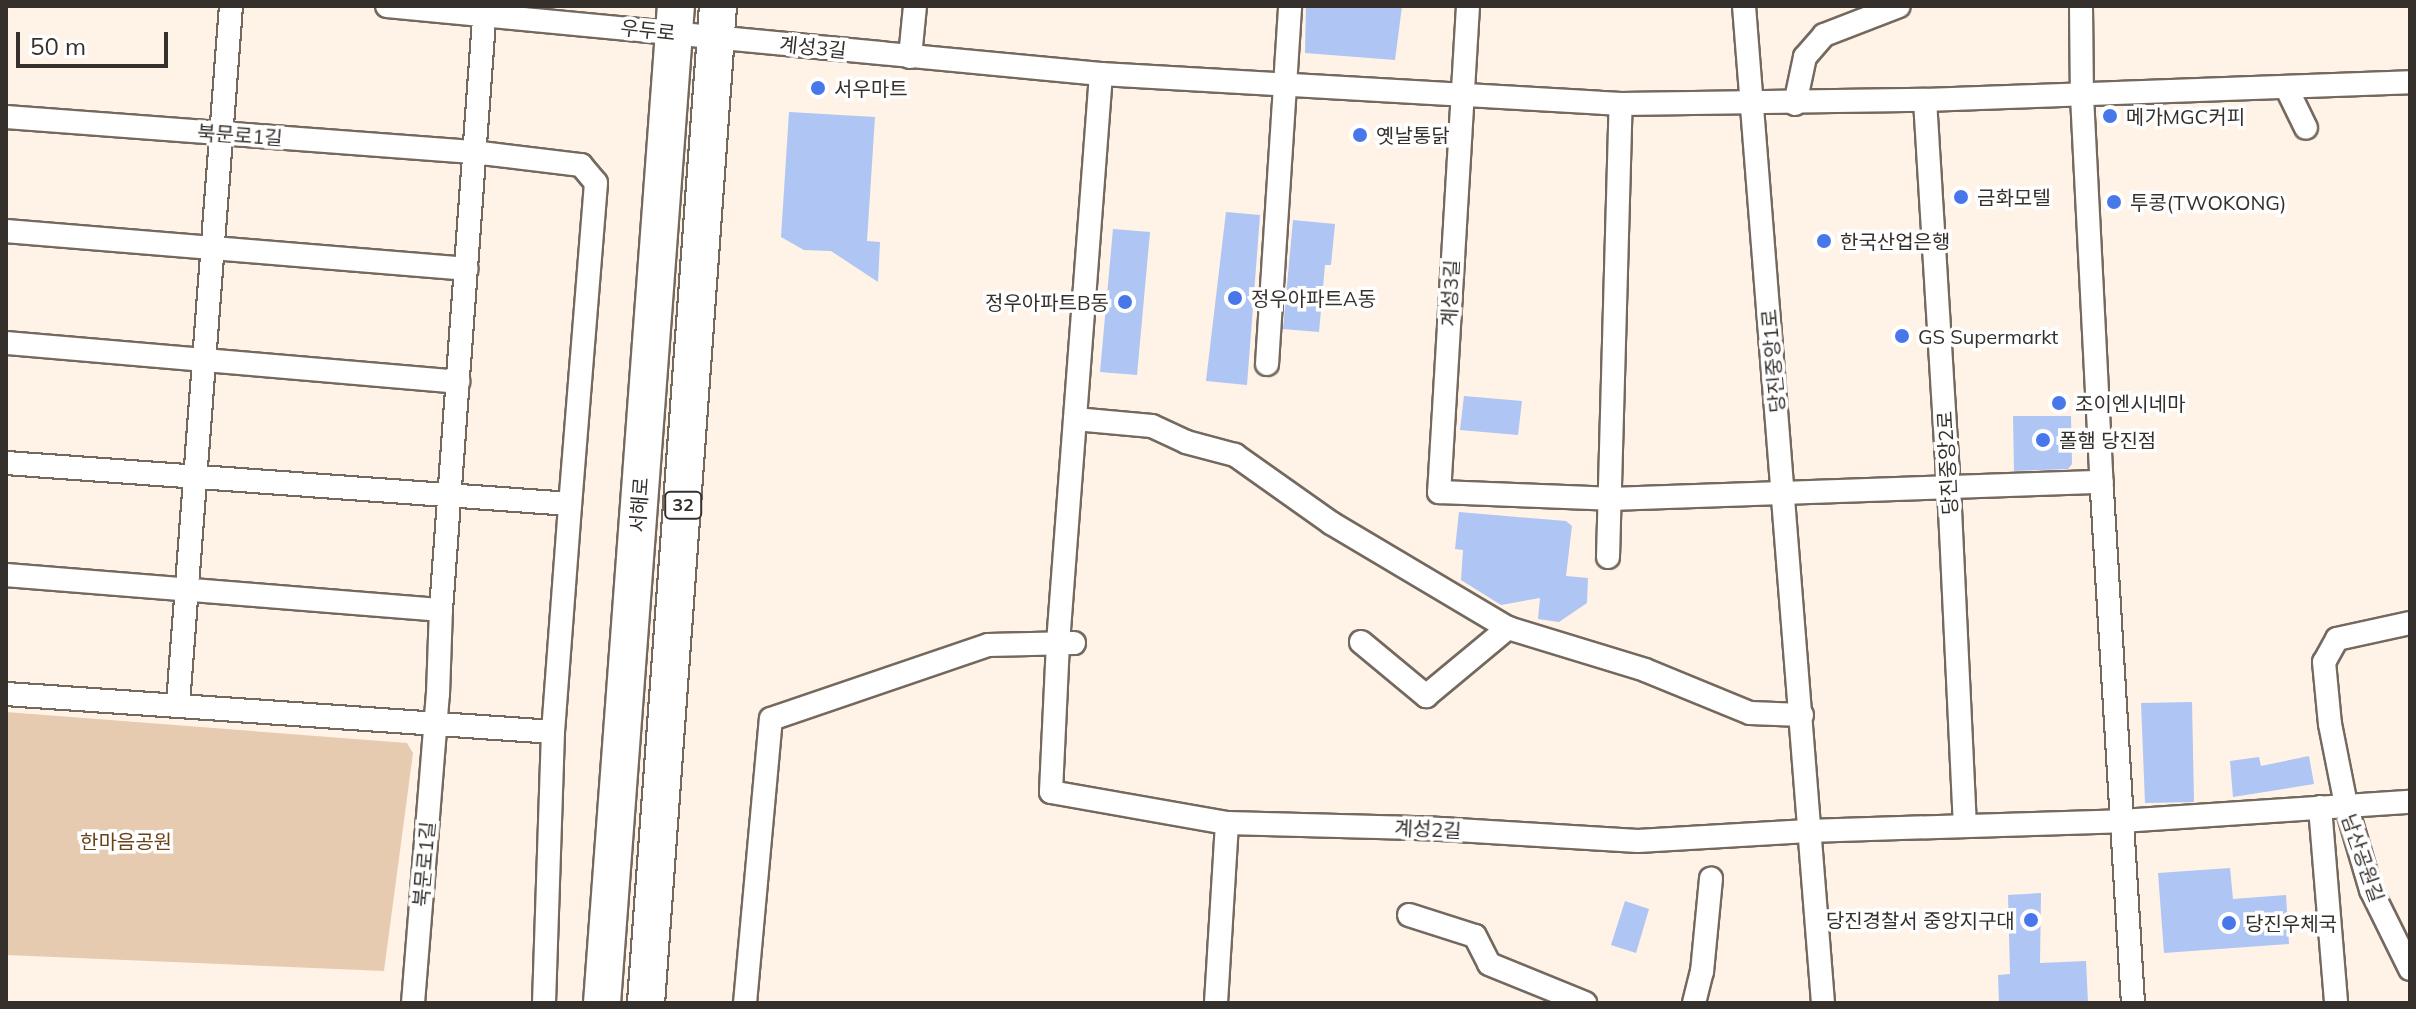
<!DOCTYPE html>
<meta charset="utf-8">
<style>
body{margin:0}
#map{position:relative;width:2416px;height:1009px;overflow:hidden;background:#fff2e6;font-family:Mulish,"Noto Sans KR",sans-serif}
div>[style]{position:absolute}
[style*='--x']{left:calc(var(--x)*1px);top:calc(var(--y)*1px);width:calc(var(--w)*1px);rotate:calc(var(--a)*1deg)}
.green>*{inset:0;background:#e7cbb1}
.building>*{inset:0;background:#afc5f3}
.roads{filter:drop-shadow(2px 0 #74695f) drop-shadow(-2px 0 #74695f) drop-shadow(0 2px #74695f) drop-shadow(0 -2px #74695f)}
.street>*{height:22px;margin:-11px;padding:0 11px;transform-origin:11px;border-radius:11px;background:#fff}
.primary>*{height:36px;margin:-18px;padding:0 18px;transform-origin:18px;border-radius:18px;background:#fff}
.dots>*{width:22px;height:22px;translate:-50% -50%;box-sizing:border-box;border:4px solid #fff;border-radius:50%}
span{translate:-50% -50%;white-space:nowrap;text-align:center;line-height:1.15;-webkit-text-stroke:7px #fff;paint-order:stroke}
.shield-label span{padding:2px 6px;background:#fff;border:2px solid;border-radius:6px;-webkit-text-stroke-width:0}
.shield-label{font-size:18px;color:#35302c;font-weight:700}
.street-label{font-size:20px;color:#35302c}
.poi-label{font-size:20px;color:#35302c}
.left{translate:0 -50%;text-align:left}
.right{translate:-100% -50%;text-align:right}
.park-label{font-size:20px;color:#6a4217}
.frame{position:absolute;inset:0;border:8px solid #35302c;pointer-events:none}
.scale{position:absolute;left:16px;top:32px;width:152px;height:36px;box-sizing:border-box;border:4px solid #35302c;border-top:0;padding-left:10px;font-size:24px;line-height:28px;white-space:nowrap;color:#35302c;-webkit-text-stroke:6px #fff;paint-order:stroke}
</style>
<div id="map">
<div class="green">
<i style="clip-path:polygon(6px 712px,407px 743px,413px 753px,384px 971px,6px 955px)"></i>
</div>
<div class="building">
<i style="clip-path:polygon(1306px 6px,1402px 6px,1395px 60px,1305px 53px)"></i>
<i style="clip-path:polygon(789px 112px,875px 117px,867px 241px,880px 242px,878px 282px,831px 251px,804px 250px,781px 237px)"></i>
<i style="clip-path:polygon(1226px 212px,1260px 215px,1247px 385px,1206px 381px)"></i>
<i style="clip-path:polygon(1293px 220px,1335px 224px,1331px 265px,1325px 265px,1319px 332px,1283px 329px)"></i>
<i style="clip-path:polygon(1113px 229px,1150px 232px,1137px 375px,1100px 372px)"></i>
<i style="clip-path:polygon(1464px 396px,1522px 401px,1518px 435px,1460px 430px)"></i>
<i style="clip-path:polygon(2013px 416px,2071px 416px,2072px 464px,2068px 469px,2014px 471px)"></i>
<i style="clip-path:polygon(1459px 512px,1566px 521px,1572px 526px,1566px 576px,1588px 578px,1587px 603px,1559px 622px,1538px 619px,1540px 598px,1501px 605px,1461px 580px,1463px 550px,1455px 549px)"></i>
<i style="clip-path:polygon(2192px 702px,2194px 802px,2145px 803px,2141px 703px)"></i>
<i style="clip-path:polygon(2309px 756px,2314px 784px,2233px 797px,2230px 761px,2259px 757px,2261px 766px)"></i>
<i style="clip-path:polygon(2230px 868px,2233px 899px,2286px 895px,2289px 944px,2164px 953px,2158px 873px)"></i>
<i style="clip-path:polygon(2041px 893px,2040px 963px,2086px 961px,2088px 1003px,1999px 1003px,1998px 975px,2010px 974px,2008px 895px)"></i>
<i style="clip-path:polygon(1625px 901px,1649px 909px,1636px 953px,1611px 945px)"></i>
</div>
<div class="roads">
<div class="street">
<i style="--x:387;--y:6;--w:717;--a:5.44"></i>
<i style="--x:1101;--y:74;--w:521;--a:3.3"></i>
<i style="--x:1621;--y:104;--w:304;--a:-0.8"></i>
<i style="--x:1925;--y:100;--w:485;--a:-2.1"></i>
<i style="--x:1468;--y:6;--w:487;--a:93.4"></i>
<i style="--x:1439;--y:492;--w:171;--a:2.3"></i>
<i style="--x:1610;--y:499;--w:492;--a:-2"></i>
<i style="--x:1744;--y:6;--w:1000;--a:85.47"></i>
<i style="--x:2081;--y:6;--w:90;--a:89.4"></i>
<i style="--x:2082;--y:96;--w:396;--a:87.1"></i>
<i style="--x:2102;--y:491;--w:513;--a:86.54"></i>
<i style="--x:910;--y:57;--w:51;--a:-84.4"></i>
<i style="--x:1101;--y:74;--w:571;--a:94.32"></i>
<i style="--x:1058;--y:643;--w:149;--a:92.7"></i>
<i style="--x:1051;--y:792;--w:179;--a:10"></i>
<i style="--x:1227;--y:823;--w:197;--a:1.5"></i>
<i style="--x:1424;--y:828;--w:214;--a:3.5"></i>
<i style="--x:1638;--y:841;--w:170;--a:-3.4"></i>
<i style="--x:1808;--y:831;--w:313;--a:-1.8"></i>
<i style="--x:2121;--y:821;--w:290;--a:-3.8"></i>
<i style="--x:2287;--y:89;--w:43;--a:64"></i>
<i style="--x:1925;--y:100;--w:389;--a:86.5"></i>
<i style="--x:1949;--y:488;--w:338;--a:87.3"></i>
<i style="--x:1795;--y:104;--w:48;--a:-78"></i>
<i style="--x:1805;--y:57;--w:29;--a:-49"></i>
<i style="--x:1824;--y:35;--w:80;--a:-21.1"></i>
<i style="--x:6;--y:117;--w:468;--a:4.3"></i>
<i style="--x:473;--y:152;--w:109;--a:6.9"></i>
<i style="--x:581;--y:165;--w:23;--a:50"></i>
<i style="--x:596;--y:183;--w:322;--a:94.6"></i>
<i style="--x:570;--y:504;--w:565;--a:-175.84"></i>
<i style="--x:6;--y:231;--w:462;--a:4.7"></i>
<i style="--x:6;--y:343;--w:454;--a:4.9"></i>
<i style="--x:1267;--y:364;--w:359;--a:-86.3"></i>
<i style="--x:1075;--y:419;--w:77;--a:5.2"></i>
<i style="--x:1152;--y:426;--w:38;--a:25"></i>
<i style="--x:1186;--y:442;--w:51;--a:14.9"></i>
<i style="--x:1235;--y:455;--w:118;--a:35.3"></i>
<i style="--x:1331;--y:523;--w:206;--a:30.7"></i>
<i style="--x:1608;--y:557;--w:453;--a:-88.4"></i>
<i style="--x:6;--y:575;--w:436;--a:4.6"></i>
<i style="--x:2410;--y:623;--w:75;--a:167.6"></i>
<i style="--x:2337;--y:639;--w:26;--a:119"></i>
<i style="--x:2324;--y:662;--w:62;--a:84.5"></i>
<i style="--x:2330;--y:724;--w:83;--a:78.8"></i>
<i style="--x:2346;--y:805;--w:89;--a:73.6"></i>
<i style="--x:2371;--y:890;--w:88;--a:63.7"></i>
<i style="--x:1361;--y:642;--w:85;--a:39.7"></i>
<i style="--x:1426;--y:696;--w:107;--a:-39.7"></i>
<i style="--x:1508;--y:628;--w:143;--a:17"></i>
<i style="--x:1645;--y:670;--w:113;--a:22.3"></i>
<i style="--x:1750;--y:713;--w:52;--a:2.2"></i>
<i style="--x:6;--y:694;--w:548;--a:3.97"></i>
<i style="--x:178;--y:704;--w:700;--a:-85.66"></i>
<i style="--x:2320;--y:807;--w:197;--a:85.3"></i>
<i style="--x:1409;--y:915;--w:69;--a:17.7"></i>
<i style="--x:1475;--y:936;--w:31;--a:63"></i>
<i style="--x:1489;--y:964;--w:104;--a:22.1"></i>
<i style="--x:413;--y:1003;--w:310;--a:-85.4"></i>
<i style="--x:438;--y:694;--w:84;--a:-88"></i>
<i style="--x:441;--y:610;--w:606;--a:-85.83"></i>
<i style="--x:544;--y:1003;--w:271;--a:-88.1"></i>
<i style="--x:553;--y:732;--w:229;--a:-85.7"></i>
<i style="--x:745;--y:1003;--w:285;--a:-84.8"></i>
<i style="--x:771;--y:719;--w:229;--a:-18.8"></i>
<i style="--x:988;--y:645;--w:86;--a:-1.3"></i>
<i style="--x:1216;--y:1003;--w:180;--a:-86.5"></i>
<i style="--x:1694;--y:1003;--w:32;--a:-76"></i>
<i style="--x:1702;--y:972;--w:94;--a:-84.5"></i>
</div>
<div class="primary">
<i style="--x:602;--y:1003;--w:1000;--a:-85.76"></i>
<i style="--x:646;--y:1003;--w:1000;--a:-85.87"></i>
</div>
</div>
<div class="dots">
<i style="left:818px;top:88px;background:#4877e9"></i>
<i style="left:2110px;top:116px;background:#4877e9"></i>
<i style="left:1360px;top:135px;background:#4877e9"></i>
<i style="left:1961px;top:197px;background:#4877e9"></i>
<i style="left:2114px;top:202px;background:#4877e9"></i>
<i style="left:1824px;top:241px;background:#4877e9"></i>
<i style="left:1235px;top:298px;background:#4877e9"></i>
<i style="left:1125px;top:302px;background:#4877e9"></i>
<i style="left:1902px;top:336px;background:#4877e9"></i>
<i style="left:2059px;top:403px;background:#4877e9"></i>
<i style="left:2043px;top:440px;background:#4877e9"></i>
<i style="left:2031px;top:920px;background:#4877e9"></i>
<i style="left:2229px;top:923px;background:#4877e9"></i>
</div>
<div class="shield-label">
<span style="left:683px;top:505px">32</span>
</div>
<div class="street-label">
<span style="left:648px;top:30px;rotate:6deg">우두로</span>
<span style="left:813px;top:47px;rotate:6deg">계성3길</span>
<span style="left:240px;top:135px;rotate:4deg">북문로1길</span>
<span style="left:1450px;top:293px;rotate:-87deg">계성3길</span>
<span style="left:1773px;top:361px;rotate:-95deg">당진중앙1로</span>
<span style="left:1947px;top:463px;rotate:-93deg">당진중앙2로</span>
<span style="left:639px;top:505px;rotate:-86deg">서해로</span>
<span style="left:1428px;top:829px;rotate:3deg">계성2길</span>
<span style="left:2363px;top:858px;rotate:71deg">남산공원길</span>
<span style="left:424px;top:864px;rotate:-85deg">북문로1길</span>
</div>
<div class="poi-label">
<span class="left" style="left:834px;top:88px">서우마트</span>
<span class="left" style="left:2126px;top:116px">메가MGC커피</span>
<span class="left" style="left:1376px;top:135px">옛날통닭</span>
<span class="left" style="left:1977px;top:197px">금화모텔</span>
<span class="left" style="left:2130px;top:202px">투콩(TWOKONG)</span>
<span class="left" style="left:1840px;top:241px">한국산업은행</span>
<span class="left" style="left:1251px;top:298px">정우아파트A동</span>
<span class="right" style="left:1109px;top:302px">정우아파트B동</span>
<span class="left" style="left:1918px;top:336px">GS Supermarkt</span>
<span class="left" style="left:2075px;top:403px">조이엔시네마</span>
<span class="left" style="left:2059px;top:440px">폴햄 당진점</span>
<span class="right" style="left:2015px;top:920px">당진경찰서 중앙지구대</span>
<span class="left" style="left:2245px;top:923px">당진우체국</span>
</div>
<div class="park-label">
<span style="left:126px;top:841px">한마음공원</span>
</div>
<div class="frame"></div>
<div class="scale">50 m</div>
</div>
